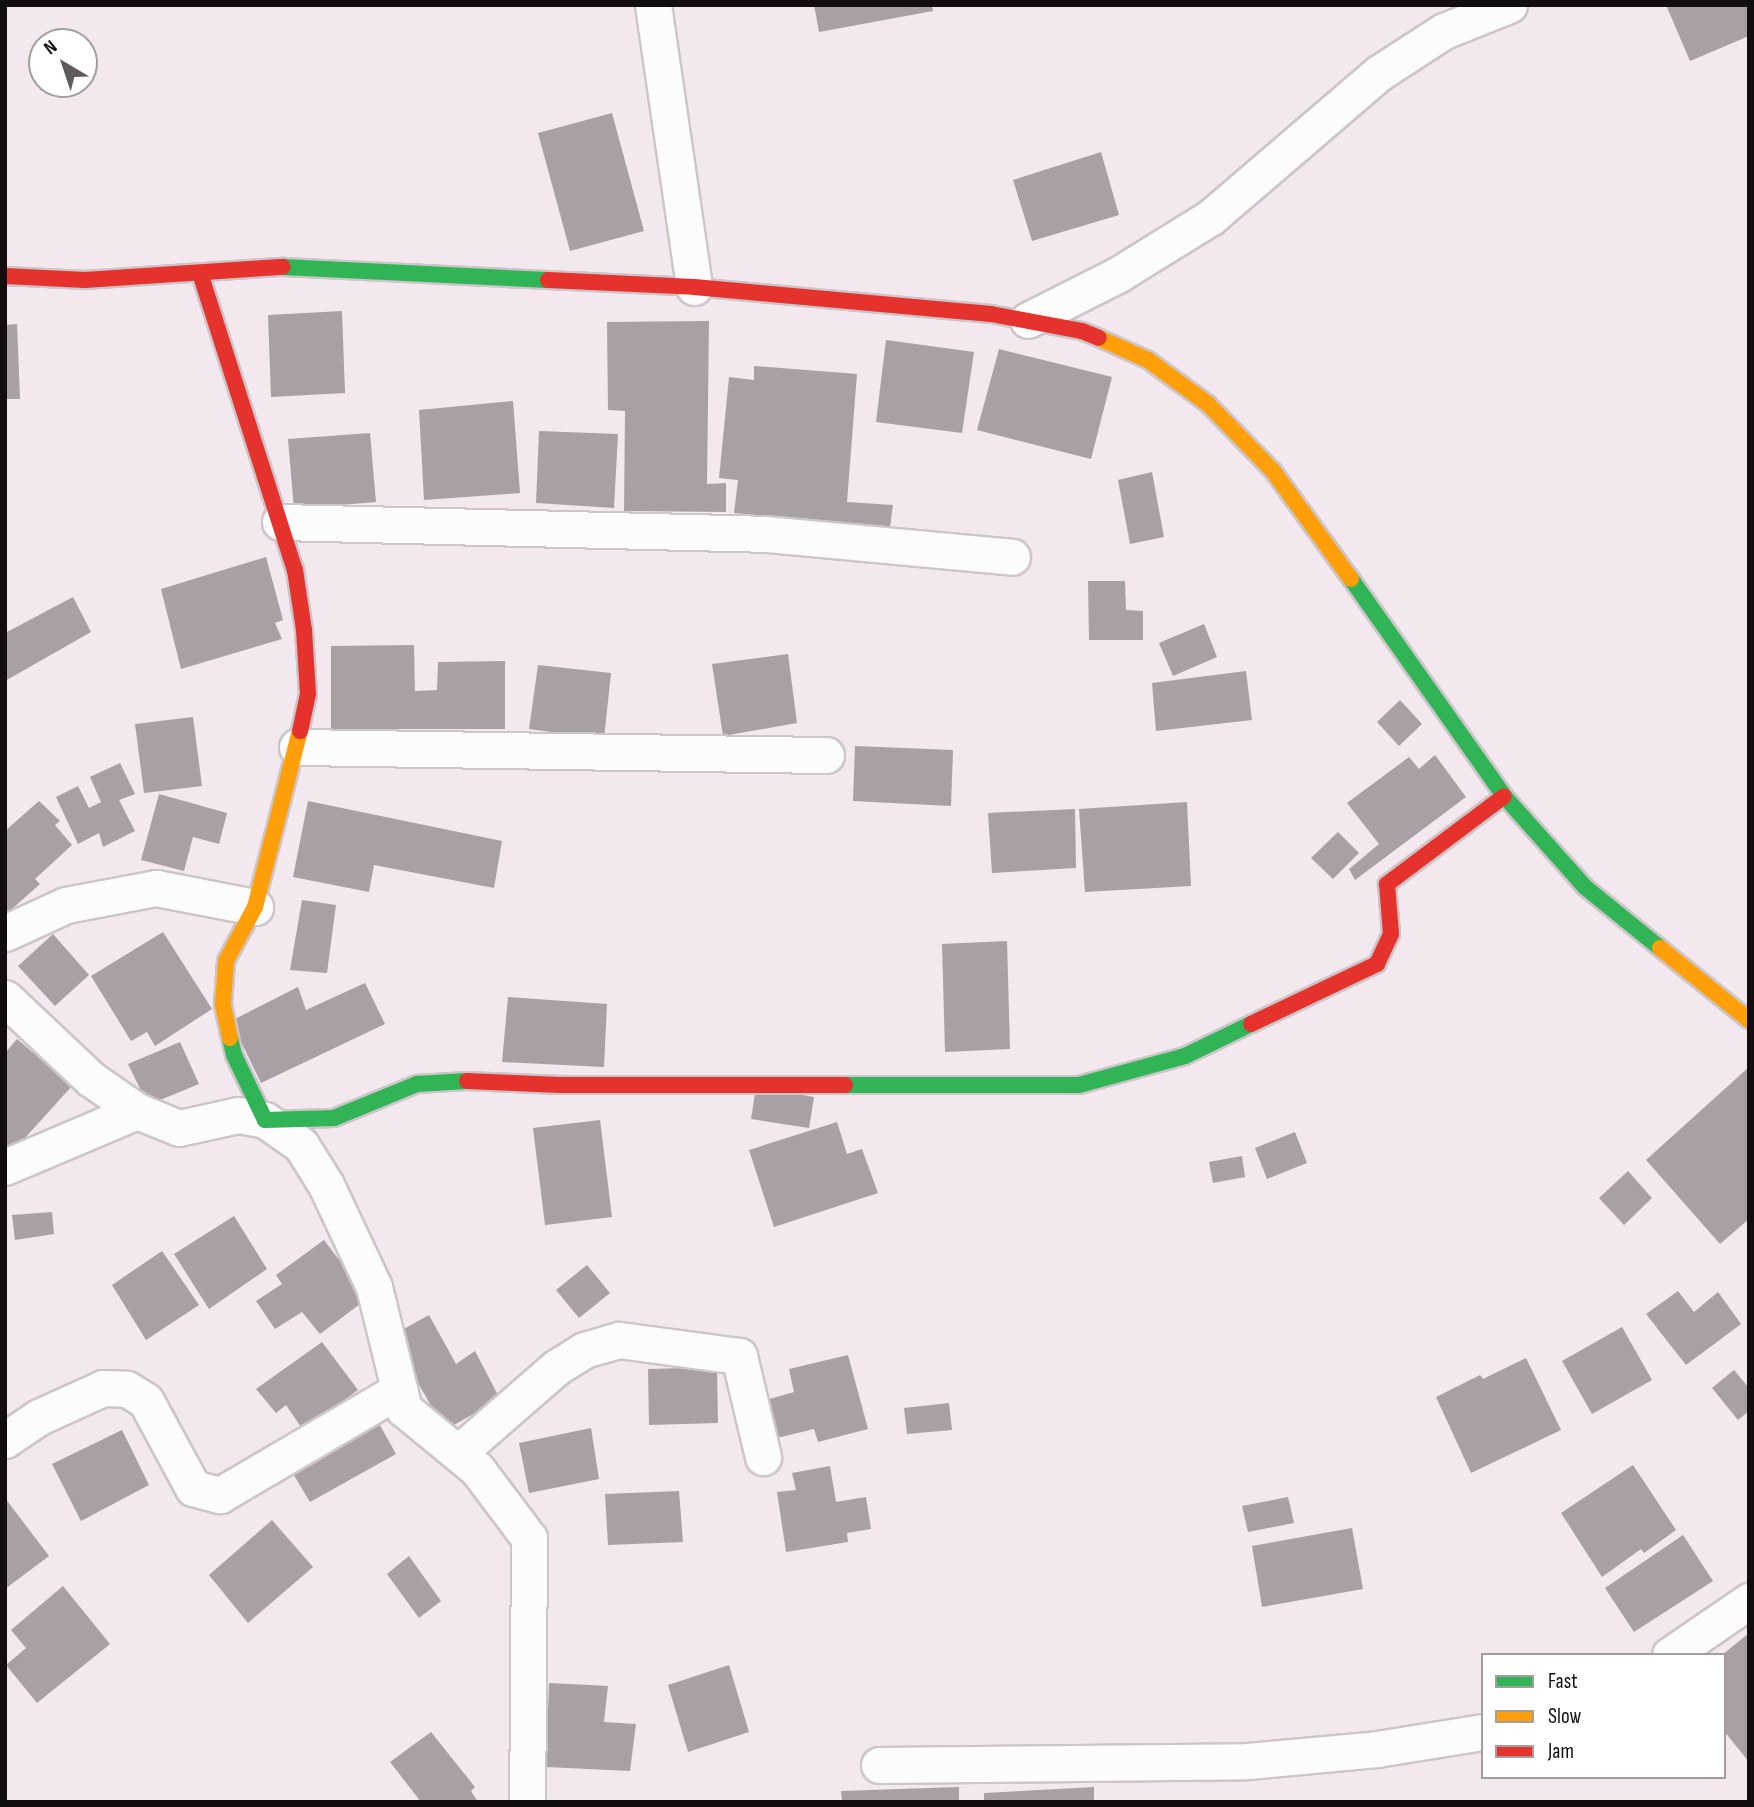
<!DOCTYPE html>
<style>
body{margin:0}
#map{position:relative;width:1754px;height:1807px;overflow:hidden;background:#f2e8ed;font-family:"Sofia Sans Condensed",sans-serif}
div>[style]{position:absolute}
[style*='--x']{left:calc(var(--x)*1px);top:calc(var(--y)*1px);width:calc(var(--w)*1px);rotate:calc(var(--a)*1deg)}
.building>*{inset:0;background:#a8a0a4}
.roads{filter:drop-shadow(2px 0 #ccc5c9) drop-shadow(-2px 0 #ccc5c9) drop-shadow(0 2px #ccc5c9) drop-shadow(0 -2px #ccc5c9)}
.street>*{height:35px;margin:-17.5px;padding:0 17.5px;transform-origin:17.5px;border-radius:17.5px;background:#fdfcfc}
.fast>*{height:16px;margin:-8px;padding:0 8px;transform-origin:8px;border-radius:8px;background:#30b455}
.slow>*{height:16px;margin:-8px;padding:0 8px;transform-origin:8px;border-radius:8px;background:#ff9f0a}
.jam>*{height:16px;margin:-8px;padding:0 8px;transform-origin:8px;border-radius:8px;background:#e5322d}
span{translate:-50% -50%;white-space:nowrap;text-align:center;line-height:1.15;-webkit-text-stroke:7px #fff;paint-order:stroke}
.frame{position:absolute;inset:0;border:7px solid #130d10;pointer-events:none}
.legend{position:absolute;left:1481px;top:1653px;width:245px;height:126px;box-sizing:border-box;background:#fff;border:2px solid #a19e9f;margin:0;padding:9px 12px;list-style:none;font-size:21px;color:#130d10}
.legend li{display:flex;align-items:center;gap:14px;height:35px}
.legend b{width:35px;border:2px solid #a19e9f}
.north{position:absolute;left:28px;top:28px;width:70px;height:70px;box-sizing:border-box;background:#fff;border:2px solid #a19e9f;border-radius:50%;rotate:321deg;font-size:19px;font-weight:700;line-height:28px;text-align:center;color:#130d10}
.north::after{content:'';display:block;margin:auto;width:24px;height:32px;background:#615a5d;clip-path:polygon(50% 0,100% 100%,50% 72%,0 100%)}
</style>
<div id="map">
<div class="building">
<i style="clip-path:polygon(814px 5px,932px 5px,933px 11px,819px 32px)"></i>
<i style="clip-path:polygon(1666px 5px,1749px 5px,1749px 36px,1690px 61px)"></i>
<i style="clip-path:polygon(612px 113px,644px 231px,570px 251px,538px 133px)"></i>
<i style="clip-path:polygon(1101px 152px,1119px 215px,1032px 241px,1013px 180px)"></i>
<i style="clip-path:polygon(342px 311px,345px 393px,271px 397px,268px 315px)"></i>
<i style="clip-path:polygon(709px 321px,707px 484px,726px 483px,726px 512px,624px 511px,625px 411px,608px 410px,607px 322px)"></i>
<i style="clip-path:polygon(17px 324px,20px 399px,5px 399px,5px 325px)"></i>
<i style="clip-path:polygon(886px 340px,974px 352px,962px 433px,876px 422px)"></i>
<i style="clip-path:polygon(999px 349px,1112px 377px,1091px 459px,977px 430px)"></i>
<i style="clip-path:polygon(754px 366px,857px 374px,847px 502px,893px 505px,890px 527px,734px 513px,738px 480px,719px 478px,729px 377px,754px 380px)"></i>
<i style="clip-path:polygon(513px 401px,520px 493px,424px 500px,419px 410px)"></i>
<i style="clip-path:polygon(539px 431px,618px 434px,614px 508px,536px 503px)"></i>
<i style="clip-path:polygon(370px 433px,376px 502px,294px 509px,288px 439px)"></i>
<i style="clip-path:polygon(1152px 472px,1164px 537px,1130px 544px,1118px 480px)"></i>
<i style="clip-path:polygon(266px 557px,283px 620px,275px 623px,282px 639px,181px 669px,161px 589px)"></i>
<i style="clip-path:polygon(1088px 581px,1125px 581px,1126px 610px,1143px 611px,1143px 640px,1089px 640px)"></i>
<i style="clip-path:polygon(73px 597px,91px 632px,5px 681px,5px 633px)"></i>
<i style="clip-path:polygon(1204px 624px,1217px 657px,1173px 676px,1159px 643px)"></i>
<i style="clip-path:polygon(414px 645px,415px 691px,437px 690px,438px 662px,505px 661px,505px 729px,331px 729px,331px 646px)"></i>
<i style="clip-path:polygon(788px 654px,797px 723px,723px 736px,712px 664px)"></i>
<i style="clip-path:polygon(538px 665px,611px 673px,604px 739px,529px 729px)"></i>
<i style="clip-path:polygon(1246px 671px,1252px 720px,1156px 731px,1152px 683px)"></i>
<i style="clip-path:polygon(1400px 700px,1422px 724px,1399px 746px,1377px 722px)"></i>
<i style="clip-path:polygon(193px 717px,202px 786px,144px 793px,135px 724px)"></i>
<i style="clip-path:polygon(855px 746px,953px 750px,951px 806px,853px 801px)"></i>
<i style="clip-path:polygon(1435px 755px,1466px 797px,1355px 880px,1349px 869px,1379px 844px,1347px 803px,1409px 757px,1419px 769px)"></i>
<i style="clip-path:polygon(120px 763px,135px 794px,119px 800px,135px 831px,103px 847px,99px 833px,78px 844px,56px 797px,78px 786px,89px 808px,101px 802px,90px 777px)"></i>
<i style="clip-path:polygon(159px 794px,227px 813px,219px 844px,193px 837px,184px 871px,141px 860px)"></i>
<i style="clip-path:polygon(39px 801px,60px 821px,55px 825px,72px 845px,35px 879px,40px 884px,5px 915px,5px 831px)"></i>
<i style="clip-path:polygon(308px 801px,502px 841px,494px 888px,374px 865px,369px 892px,293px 877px)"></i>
<i style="clip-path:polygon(1187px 802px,1191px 886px,1085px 892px,1079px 809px)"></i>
<i style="clip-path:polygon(1075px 809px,1076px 868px,992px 873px,988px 813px)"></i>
<i style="clip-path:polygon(1338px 832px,1359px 853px,1333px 879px,1311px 858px)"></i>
<i style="clip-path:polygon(302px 900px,336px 905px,327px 973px,290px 970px)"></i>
<i style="clip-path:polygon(163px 932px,212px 1009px,155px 1046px,147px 1032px,131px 1041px,91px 976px)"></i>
<i style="clip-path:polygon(53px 934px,89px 975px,55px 1006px,18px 966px)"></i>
<i style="clip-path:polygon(1007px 941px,1010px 1049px,945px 1052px,942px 944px)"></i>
<i style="clip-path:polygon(365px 983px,385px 1024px,261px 1083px,231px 1021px,298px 987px,306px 1010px)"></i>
<i style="clip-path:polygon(508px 997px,607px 1004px,604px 1067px,502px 1062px)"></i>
<i style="clip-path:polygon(17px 1039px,72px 1086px,5px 1160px,5px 1053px)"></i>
<i style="clip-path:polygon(180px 1042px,199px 1084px,148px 1105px,128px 1064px)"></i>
<i style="clip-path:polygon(1749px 1067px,1749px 1219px,1720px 1244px,1646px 1160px)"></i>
<i style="clip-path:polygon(756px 1087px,814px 1097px,809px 1128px,751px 1119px)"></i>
<i style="clip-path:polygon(600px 1120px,612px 1217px,545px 1225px,533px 1128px)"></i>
<i style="clip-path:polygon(837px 1122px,847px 1154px,862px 1149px,878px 1193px,774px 1227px,749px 1150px)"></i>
<i style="clip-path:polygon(1295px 1132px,1307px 1163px,1267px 1179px,1255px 1148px)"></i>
<i style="clip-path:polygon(1242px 1156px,1245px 1177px,1213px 1183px,1209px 1162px)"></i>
<i style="clip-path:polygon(1628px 1171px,1652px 1198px,1624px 1225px,1599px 1198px)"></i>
<i style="clip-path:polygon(52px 1212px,54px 1234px,15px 1240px,12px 1215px)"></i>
<i style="clip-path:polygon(234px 1216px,267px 1269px,209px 1309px,174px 1254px)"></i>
<i style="clip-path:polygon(324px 1240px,368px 1298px,320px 1334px,302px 1312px,275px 1329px,256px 1301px,282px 1284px,276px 1275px)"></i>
<i style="clip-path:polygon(162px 1251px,199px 1305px,146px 1340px,112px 1285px)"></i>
<i style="clip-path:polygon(587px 1265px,610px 1293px,579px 1318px,556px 1290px)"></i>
<i style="clip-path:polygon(1678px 1291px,1694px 1312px,1718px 1292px,1741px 1324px,1686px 1365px,1646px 1314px)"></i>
<i style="clip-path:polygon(429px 1315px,456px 1364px,475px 1351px,500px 1399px,445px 1430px,391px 1336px)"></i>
<i style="clip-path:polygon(1622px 1327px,1652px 1380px,1592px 1414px,1562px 1361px)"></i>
<i style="clip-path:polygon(322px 1342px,358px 1390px,303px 1430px,286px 1405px,276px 1413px,256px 1389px)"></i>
<i style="clip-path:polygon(848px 1355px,868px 1429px,818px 1442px,814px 1429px,777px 1438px,766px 1400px,794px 1392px,789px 1369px)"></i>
<i style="clip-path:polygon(1526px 1358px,1561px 1430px,1471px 1473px,1436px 1397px,1480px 1375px,1483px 1379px)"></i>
<i style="clip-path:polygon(717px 1367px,718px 1423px,649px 1425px,648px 1369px)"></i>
<i style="clip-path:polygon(1734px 1370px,1749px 1388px,1749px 1411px,1738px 1420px,1712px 1388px)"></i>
<i style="clip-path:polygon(949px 1403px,952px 1430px,907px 1434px,904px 1408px)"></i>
<i style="clip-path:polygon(376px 1418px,396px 1454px,310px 1502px,289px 1467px)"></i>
<i style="clip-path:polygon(591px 1428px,599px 1479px,529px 1493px,519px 1443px)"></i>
<i style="clip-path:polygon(122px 1430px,149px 1485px,81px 1521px,52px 1464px)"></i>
<i style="clip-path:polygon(1633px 1465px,1676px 1530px,1644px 1553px,1641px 1549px,1602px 1577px,1561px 1513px)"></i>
<i style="clip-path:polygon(830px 1466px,836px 1502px,866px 1497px,871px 1529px,847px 1533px,848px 1542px,786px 1552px,777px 1492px,796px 1490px,792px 1473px)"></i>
<i style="clip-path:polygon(679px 1491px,683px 1542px,608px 1545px,605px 1494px)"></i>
<i style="clip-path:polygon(1288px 1497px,1294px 1523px,1248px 1532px,1242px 1506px)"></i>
<i style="clip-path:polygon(5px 1498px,49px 1556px,5px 1589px)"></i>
<i style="clip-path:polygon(272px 1520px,313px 1567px,248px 1623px,209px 1575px)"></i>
<i style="clip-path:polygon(1352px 1528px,1363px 1589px,1262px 1607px,1252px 1546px)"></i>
<i style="clip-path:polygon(1683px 1535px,1713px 1581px,1634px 1632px,1605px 1588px)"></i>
<i style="clip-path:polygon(409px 1556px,441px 1601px,419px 1618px,387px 1574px)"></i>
<i style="clip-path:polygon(63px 1586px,110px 1644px,37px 1703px,6px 1665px,26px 1648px,11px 1630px)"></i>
<i style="clip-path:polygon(1749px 1633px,1749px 1762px,1724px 1731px,1724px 1655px,1722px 1655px)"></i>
<i style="clip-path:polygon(729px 1665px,749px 1732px,688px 1752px,668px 1685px)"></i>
<i style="clip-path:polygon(549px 1683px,608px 1686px,604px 1722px,636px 1724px,630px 1771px,546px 1767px)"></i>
<i style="clip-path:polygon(431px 1732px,475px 1787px,471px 1791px,478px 1802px,421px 1802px,390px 1762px)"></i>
<i style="clip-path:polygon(959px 1787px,959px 1802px,842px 1802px,841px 1791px)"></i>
<i style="clip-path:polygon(1094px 1787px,1094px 1802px,984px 1802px,984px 1793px)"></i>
</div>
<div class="roads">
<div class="street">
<i style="--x:653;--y:5;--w:285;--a:81.7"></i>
<i style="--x:1028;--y:320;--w:102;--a:-26.8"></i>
<i style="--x:1119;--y:274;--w:108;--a:-31.8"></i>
<i style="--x:1211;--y:217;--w:221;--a:-40.6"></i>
<i style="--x:1379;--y:73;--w:77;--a:-32.9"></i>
<i style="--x:1444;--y:31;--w:70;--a:-21.8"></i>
<i style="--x:280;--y:522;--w:486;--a:1.4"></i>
<i style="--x:766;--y:534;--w:247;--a:5.3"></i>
<i style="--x:297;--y:747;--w:529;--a:0.87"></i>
<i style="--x:5;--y:933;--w:67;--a:-24.7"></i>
<i style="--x:66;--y:905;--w:92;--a:-10.7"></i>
<i style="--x:156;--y:888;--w:101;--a:10.9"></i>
<i style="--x:5;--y:998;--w:118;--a:43.3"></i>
<i style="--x:91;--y:1079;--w:56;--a:34.8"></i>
<i style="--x:137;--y:1111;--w:45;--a:22"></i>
<i style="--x:179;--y:1128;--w:60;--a:-12.4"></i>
<i style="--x:238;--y:1115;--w:27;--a:10"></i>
<i style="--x:265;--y:1120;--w:44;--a:34.8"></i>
<i style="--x:301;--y:1145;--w:47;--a:58"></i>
<i style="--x:326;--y:1185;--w:113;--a:64.8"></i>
<i style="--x:374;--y:1287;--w:126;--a:76.2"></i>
<i style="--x:404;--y:1409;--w:94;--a:39.4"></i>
<i style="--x:477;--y:1469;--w:86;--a:53"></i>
<i style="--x:529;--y:1538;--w:264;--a:90.4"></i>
<i style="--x:5;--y:1167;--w:143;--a:-23"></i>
<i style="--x:5;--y:1440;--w:41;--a:-34.1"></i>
<i style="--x:39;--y:1417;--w:70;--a:-24.4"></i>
<i style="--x:103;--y:1388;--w:24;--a:2"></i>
<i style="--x:127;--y:1389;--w:22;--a:32"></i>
<i style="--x:146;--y:1401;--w:99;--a:61.6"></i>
<i style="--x:193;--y:1488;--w:28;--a:15"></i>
<i style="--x:220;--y:1495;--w:208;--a:-30.4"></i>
<i style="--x:458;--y:1453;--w:131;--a:-41"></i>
<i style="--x:557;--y:1367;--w:32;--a:-32"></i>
<i style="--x:584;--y:1350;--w:36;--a:-16"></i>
<i style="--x:619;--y:1340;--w:121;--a:7.6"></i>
<i style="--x:739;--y:1356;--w:104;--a:76.6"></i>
<i style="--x:1670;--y:1655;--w:96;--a:-34.4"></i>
<i style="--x:879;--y:1765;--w:369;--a:-0.6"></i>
<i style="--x:1248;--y:1761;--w:130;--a:-5.3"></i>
<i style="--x:1377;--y:1749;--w:107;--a:-9.1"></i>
</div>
<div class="fast">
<i style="--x:283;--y:267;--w:265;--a:2.8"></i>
<i style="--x:1351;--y:579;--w:266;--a:54.8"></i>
<i style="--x:1504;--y:796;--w:122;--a:48.3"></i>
<i style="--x:1585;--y:887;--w:97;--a:39.1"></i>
<i style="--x:230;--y:1038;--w:17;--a:77"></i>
<i style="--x:234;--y:1055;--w:72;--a:64.5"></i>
<i style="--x:265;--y:1120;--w:69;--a:-1.7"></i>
<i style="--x:334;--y:1118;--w:90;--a:-22.3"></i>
<i style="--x:417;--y:1084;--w:50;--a:-3.4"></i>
<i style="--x:845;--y:1085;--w:234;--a:0"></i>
<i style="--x:1079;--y:1085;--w:110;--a:-15.3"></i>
<i style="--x:1185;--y:1056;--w:73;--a:-25.9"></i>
</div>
<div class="slow">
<i style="--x:1099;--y:338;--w:54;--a:24.2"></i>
<i style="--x:1148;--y:360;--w:74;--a:36.3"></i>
<i style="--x:1208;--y:404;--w:93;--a:45.9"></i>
<i style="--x:1273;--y:471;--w:133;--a:54.2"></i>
<i style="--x:1660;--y:948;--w:114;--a:39"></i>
<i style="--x:230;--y:1038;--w:35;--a:-102"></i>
<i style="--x:223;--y:1004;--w:43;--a:-86"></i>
<i style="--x:226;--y:961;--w:61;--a:-61.8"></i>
<i style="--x:255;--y:907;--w:182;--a:-75.7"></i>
</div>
<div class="jam">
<i style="--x:200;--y:273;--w:312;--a:72.3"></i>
<i style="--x:295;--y:570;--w:61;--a:81.5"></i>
<i style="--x:304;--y:630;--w:64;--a:86.4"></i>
<i style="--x:308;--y:694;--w:38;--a:102"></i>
<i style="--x:5;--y:276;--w:80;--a:2.9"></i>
<i style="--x:85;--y:280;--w:198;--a:-3.8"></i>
<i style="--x:548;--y:280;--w:146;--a:2.7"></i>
<i style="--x:694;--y:287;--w:298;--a:5.2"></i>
<i style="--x:991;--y:314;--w:93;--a:10.6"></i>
<i style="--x:1082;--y:331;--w:18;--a:22"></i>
<i style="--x:1251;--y:1024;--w:140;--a:-25.5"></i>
<i style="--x:1377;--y:964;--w:33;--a:-65"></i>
<i style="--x:1391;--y:934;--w:50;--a:-94.6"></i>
<i style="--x:1387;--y:884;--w:146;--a:-36.9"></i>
<i style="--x:467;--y:1081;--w:93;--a:2.5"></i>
<i style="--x:560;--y:1085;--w:285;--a:0"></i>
</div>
</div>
<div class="frame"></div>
<ul class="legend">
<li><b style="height:9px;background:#30b455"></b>Fast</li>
<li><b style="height:9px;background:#ff9f0a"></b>Slow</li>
<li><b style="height:9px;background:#e5322d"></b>Jam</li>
</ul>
<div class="north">N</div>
</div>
